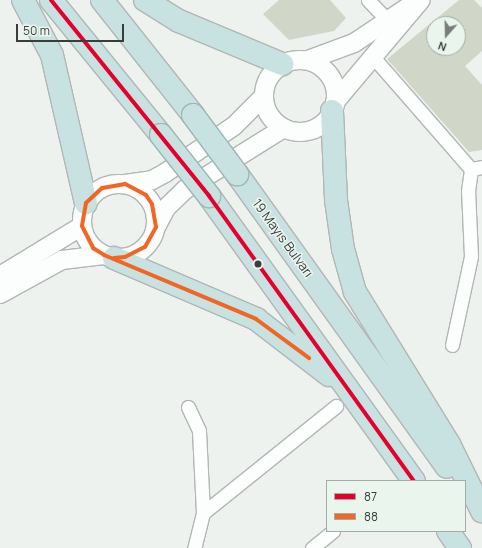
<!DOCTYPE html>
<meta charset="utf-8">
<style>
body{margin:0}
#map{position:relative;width:482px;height:548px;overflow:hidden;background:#edf2ef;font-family:Manrope,sans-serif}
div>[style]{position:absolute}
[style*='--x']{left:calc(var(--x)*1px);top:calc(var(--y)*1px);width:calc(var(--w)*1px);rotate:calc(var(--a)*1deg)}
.building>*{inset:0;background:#d0d7c9}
.roads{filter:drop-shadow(1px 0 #b2b6b4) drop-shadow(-1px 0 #b2b6b4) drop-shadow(0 1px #b2b6b4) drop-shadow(0 -1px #b2b6b4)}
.street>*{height:13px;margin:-6.5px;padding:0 6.5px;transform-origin:6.5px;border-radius:6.5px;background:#fcfdfd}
.secondary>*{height:18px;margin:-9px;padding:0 9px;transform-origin:9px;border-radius:9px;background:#fcfdfd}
.secondary>.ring{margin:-9px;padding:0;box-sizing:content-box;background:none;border:18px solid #fcfdfd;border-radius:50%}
.highway>*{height:22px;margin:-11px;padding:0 11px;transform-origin:11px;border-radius:11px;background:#c8e1e1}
.bridges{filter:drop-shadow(1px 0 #9ab7b4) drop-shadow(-1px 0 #9ab7b4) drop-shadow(0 1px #9ab7b4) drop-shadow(0 -1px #9ab7b4)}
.highway-bridge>*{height:22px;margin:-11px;padding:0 11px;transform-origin:11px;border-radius:11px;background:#c8e1e1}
.bus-1>*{height:4px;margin:-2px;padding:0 2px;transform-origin:2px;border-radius:2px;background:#e4002b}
.bus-2>*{height:4px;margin:-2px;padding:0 2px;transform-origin:2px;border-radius:2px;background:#f26522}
.dots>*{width:11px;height:11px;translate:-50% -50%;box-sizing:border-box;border:2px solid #eaf5ee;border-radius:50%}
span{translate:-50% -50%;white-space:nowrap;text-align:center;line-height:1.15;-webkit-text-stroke:3px #eaf5ee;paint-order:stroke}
.street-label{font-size:13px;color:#3a3e3b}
.legend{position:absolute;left:326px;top:480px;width:140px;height:52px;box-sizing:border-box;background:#eaf5ee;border:1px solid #a4aca6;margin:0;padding:5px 7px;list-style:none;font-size:12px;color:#3a3e3b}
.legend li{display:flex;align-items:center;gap:8px;height:20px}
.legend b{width:20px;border:1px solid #a4aca6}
.north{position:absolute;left:426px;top:16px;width:40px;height:40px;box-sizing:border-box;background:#eaf5ee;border:1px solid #a4aca6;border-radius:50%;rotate:200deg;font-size:11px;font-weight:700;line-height:16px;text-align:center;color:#3a3e3b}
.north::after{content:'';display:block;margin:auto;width:14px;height:18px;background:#797d7a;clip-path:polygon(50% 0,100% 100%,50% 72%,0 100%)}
.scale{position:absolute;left:16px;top:24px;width:108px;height:18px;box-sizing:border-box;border:2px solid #3a3e3b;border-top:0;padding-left:5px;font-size:12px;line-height:14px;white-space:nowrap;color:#3a3e3b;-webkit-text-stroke:3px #eaf5ee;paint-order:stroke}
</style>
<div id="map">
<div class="building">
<i style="clip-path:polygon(279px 0,330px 0,346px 18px,334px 31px,289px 40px,263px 14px)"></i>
<i style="clip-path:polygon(evenodd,459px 0,474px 0,482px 8px,482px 51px,465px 66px,482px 85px,482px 150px,469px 152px,387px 59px,459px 0,434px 24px,458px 24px,458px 48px,434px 48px,434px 24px)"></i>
</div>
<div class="roads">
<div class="street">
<i style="--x:368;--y:0;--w:29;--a:46"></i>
<i style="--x:374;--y:58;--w:147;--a:48.9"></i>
<i style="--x:452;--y:345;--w:91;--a:-77.9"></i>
<i style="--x:471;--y:256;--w:65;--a:-92.6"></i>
<i style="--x:468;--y:191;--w:22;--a:-82"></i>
<i style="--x:471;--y:169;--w:11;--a:-10"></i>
<i style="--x:188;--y:407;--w:26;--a:65"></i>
<i style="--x:199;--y:431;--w:82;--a:87.2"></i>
<i style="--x:203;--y:513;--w:36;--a:104"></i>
<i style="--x:203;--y:513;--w:171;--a:-38.8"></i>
<i style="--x:312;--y:548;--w:27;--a:-39"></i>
</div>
<div class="secondary">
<i class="ring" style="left:264px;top:60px;width:54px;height:54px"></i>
<i style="--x:308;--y:60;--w:49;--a:-20.3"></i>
<i style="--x:354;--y:43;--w:65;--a:-33.7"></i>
<i style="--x:335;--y:102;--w:133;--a:-49.9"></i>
<i style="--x:125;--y:184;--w:27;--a:-8"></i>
<i style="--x:152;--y:180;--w:15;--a:-28"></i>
<i style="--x:165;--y:173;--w:83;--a:-34.3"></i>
<i style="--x:234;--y:126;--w:41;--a:-45"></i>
<i class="ring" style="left:82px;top:184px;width:56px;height:56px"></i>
<i style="--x:156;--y:227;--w:21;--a:-62"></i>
<i style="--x:166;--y:208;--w:28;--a:-44"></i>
<i style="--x:186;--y:189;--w:115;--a:-31.9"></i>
<i style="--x:0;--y:276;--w:96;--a:-31.4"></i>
<i style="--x:0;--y:294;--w:71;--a:-28.7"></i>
<i style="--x:62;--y:260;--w:42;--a:-6.8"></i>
</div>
<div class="highway">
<i style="--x:23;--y:0;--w:62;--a:62.2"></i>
<i style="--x:52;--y:55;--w:152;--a:77.1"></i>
<i style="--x:51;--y:0;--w:174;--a:50.8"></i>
<i style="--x:102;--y:0;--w:147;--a:51.6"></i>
<i style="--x:145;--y:0;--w:40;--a:32"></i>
<i style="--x:179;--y:21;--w:112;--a:22.7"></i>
<i style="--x:332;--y:111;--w:89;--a:87.4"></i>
<i style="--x:336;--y:200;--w:49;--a:81.9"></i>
<i style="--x:343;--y:249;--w:45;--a:74.4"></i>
<i style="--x:355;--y:292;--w:179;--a:58.3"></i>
<i style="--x:449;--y:444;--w:75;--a:63.8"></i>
<i style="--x:237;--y:174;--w:360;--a:54.4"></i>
<i style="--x:209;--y:196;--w:351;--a:54.3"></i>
<i style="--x:114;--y:258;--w:155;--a:23.2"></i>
<i style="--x:256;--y:319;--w:92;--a:37.5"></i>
<i style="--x:448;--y:531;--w:21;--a:55"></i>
</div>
</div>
<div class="bridges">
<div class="highway-bridge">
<i style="--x:193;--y:115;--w:74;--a:53.3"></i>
<i style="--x:161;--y:135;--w:78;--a:51.8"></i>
</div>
</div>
<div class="bus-1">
<i style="--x:51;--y:0;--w:252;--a:51.1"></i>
<i style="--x:209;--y:196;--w:351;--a:54.3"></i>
</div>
<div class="bus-2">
<i style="--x:114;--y:258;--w:11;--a:-5"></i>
<i style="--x:125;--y:257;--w:22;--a:-27"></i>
<i style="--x:145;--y:247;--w:23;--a:-61"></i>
<i style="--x:156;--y:227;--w:23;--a:-100"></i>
<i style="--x:152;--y:204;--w:11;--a:-124"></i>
<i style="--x:146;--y:195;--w:24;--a:-152"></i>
<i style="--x:125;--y:184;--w:23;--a:170"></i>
<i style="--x:102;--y:188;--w:22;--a:137"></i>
<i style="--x:86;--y:203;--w:23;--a:100"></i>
<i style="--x:82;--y:226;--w:25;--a:63"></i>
<i style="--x:93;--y:248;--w:13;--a:32"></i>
<i style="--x:104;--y:255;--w:165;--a:22.8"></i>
<i style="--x:256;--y:319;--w:66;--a:36.3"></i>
</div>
<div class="dots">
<i style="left:258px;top:264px;background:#3a3e3b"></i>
</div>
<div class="street-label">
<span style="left:283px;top:238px;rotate:54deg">19 Mayıs Bulvarı</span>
</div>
<ul class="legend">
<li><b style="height:5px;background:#e4002b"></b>87</li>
<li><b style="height:5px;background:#f26522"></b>88</li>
</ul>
<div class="north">N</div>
<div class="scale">50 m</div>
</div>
